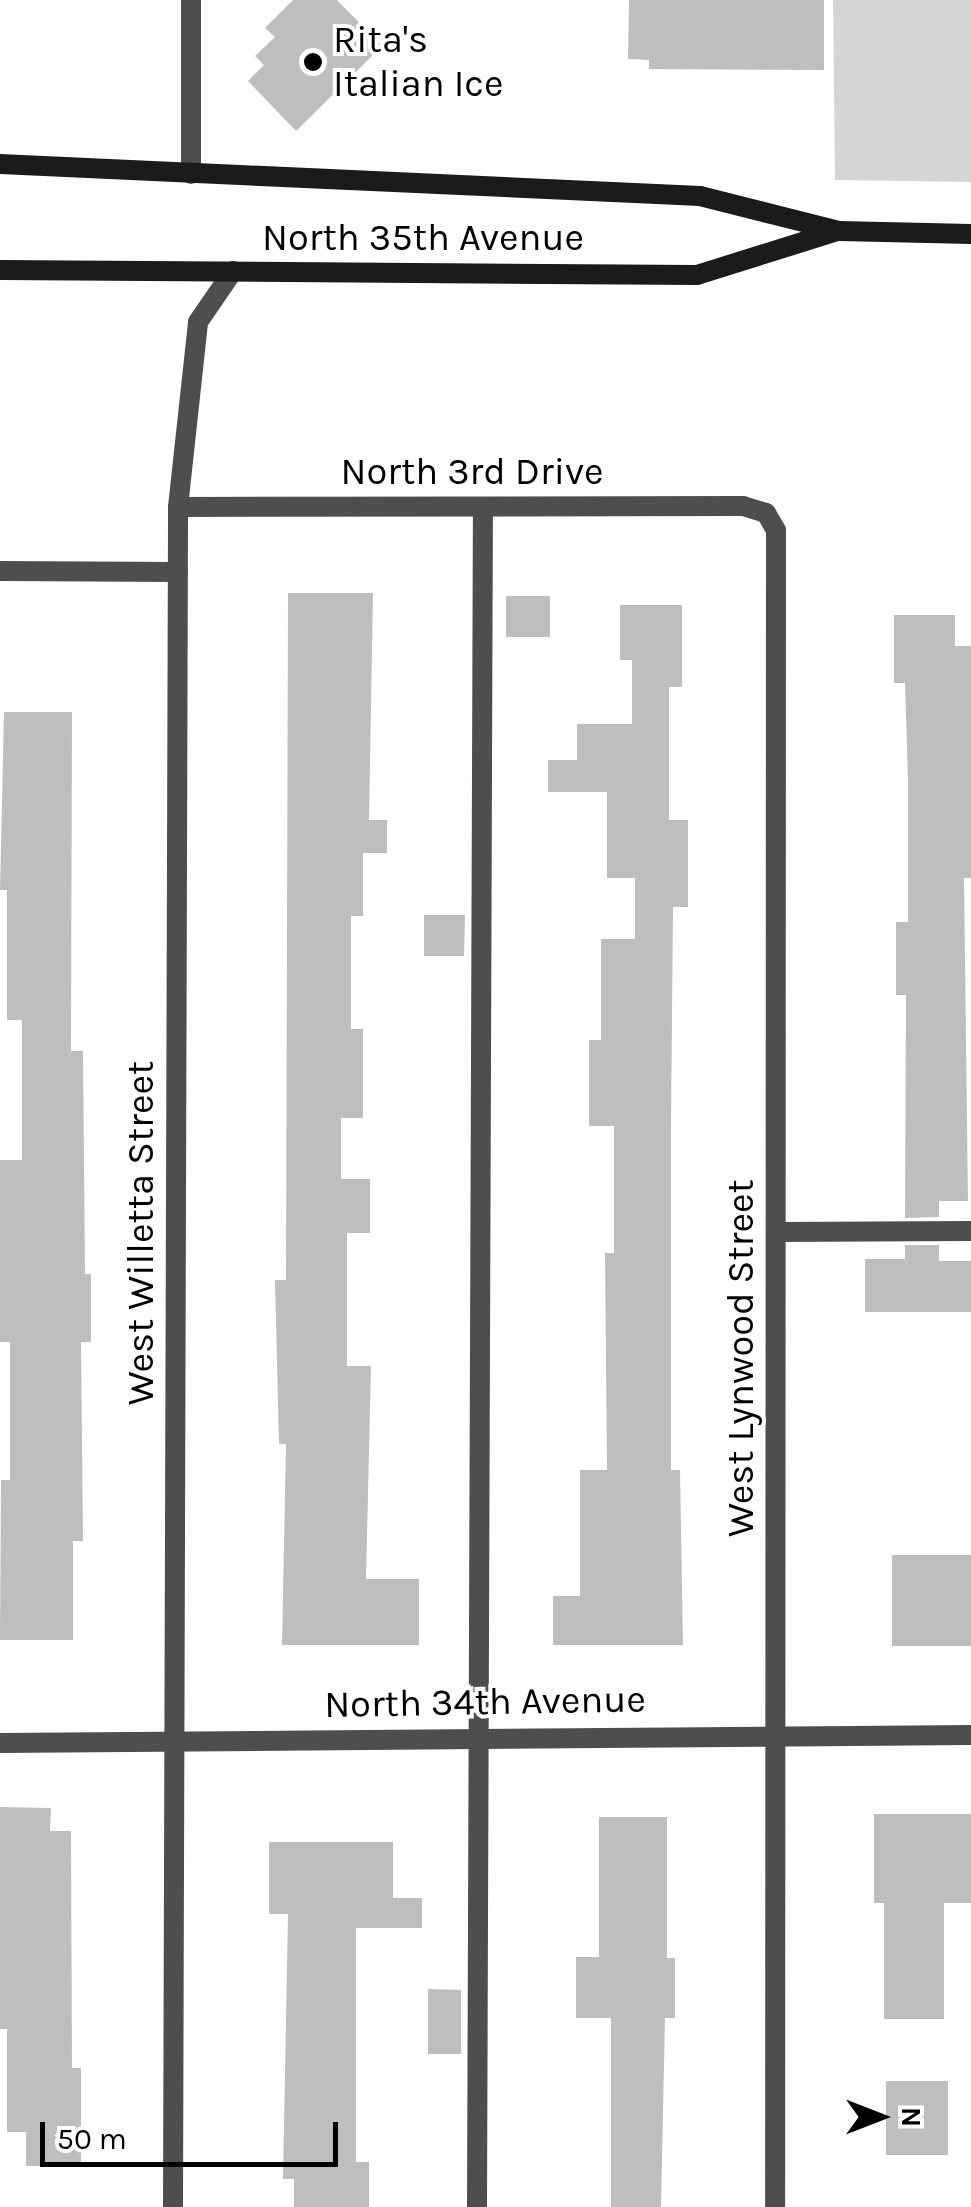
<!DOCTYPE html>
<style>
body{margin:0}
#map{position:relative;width:971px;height:2207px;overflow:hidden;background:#fff;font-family:Karla,sans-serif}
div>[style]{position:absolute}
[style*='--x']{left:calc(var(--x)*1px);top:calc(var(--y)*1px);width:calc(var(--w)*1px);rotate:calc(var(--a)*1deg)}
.green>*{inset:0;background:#d5d5d5}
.building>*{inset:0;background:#bebebe}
.service>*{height:20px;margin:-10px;padding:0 10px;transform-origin:10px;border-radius:10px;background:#4e4e4e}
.minor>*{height:20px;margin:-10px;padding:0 10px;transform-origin:10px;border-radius:10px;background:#4e4e4e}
.secondary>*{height:20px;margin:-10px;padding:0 10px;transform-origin:10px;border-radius:10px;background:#1b1b1b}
.dots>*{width:28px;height:28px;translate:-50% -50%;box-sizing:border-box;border:5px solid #fff;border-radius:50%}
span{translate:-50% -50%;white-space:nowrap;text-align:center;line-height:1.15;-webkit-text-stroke:8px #fff;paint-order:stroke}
.poi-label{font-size:38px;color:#000}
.left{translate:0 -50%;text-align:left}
.street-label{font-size:38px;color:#000}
.north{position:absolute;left:831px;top:2067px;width:100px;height:100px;-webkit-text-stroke:8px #fff;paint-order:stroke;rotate:90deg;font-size:28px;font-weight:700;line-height:40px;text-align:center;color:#000}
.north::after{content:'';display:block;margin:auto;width:35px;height:45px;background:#000;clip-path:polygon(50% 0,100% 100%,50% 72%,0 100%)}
.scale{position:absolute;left:40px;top:2122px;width:298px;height:45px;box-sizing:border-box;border:5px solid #000;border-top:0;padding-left:12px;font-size:30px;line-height:35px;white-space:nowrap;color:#000;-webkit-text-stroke:8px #fff;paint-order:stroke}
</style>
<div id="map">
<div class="green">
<i style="clip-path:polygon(833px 0,971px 0,971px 182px,835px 180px)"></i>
</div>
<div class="building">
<i style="clip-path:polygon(293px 0,337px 0,382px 46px,296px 131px,248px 81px,264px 65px,255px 56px,275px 37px,265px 28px)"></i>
<i style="clip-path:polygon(629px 0,824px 0,824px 70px,649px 69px,649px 60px,628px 59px)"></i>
<i style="clip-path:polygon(288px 593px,373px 593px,369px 820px,387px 820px,387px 853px,363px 853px,363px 916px,351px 916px,351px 1029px,363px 1029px,363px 1118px,341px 1118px,341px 1179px,370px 1179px,370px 1233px,347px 1233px,347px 1366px,371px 1366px,366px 1579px,419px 1579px,419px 1645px,282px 1645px,286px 1444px,279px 1444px,275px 1280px,286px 1280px)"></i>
<i style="clip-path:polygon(506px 596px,550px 596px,550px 637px,506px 637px)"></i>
<i style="clip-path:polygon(620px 605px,682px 605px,682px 687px,669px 687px,669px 820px,688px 820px,688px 907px,673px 907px,671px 1126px,671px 1470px,680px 1470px,683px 1645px,553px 1645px,553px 1596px,580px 1596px,580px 1470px,607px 1470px,605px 1253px,614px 1253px,614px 1126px,589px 1126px,589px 1040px,601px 1040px,601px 939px,635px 939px,635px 878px,607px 878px,607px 792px,548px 792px,548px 760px,577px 760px,577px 724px,632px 724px,632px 660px,620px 660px)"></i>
<i style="clip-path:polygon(894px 615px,955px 615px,955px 646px,971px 646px,971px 878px,964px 878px,968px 1201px,939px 1201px,939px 1217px,905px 1218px,906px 995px,896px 995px,896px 922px,908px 922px,908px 779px,905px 683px,894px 683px)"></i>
<i style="clip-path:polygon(4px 712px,72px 712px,71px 1051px,83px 1051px,85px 1274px,91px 1274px,91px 1342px,81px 1342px,83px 1541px,73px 1541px,73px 1640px,0 1640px,1px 1480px,10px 1480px,10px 1342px,0 1342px,0 1160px,22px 1160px,22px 1020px,7px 1020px,7px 890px,0 890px)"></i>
<i style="clip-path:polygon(424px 915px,465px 915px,464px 956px,424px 956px)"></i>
<i style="clip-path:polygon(905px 1245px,939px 1245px,939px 1261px,971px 1261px,971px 1312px,865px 1312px,865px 1259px,905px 1259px)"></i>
<i style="clip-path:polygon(892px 1555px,971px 1555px,971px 1646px,892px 1646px)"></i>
<i style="clip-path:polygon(0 1807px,51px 1808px,50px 1831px,71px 1831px,72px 2068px,81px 2068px,81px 2166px,26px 2166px,26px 2132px,7px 2132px,7px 2029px,0 2029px)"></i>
<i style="clip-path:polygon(874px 1814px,971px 1814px,971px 1903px,944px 1903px,944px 2019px,884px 2019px,884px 1903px,874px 1903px)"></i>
<i style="clip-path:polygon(599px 1817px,667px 1817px,667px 1958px,675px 1958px,675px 2018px,665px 2018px,661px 2207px,611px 2207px,611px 2018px,576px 2018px,576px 1957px,599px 1957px)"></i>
<i style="clip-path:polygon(269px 1842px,393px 1842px,393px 1898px,422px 1898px,422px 1928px,356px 1928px,356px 2162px,369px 2162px,369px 2207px,294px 2207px,294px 2179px,283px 2179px,288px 1914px,269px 1914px)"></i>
<i style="clip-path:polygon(428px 1989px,461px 1990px,461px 2054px,428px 2054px)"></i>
<i style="clip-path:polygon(886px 2081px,948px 2081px,948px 2155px,886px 2155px)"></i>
</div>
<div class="service">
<i style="--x:0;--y:571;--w:178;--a:0.3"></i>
<i style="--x:776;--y:1232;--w:195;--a:-0.3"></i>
<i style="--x:477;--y:2207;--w:1700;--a:-89.8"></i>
</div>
<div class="minor">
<i style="--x:191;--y:0;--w:174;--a:90"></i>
<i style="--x:178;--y:507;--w:565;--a:-0.1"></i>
<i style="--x:743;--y:506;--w:24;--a:17"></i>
<i style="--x:766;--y:513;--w:20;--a:60"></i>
<i style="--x:776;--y:530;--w:1677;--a:90.03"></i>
<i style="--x:0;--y:1743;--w:971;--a:-0.47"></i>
<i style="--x:173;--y:2207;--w:1700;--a:-89.83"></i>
<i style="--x:178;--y:507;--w:186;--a:-83.8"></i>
<i style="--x:198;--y:322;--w:62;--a:-55.5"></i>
</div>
<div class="secondary">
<i style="--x:0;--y:164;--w:701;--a:2.62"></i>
<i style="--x:700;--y:196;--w:143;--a:14.1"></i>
<i style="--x:839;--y:231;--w:132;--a:1.3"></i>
<i style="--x:0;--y:270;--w:697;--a:0.41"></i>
<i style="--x:697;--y:275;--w:147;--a:-17.4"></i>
</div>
<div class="dots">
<i style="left:313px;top:62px;background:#000"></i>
</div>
<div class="poi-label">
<span class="left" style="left:333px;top:62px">Rita's<br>Italian Ice</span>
</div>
<div class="street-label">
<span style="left:423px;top:238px">North 35th Avenue</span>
<span style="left:472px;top:472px">North 3rd Drive</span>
<span style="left:141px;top:1233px;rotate:-90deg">West Willetta Street</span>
<span style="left:741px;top:1358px;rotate:-90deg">West Lynwood Street</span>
<span style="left:485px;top:1702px;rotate:-1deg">North 34th Avenue</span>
</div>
<div class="north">N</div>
<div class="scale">50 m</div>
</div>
